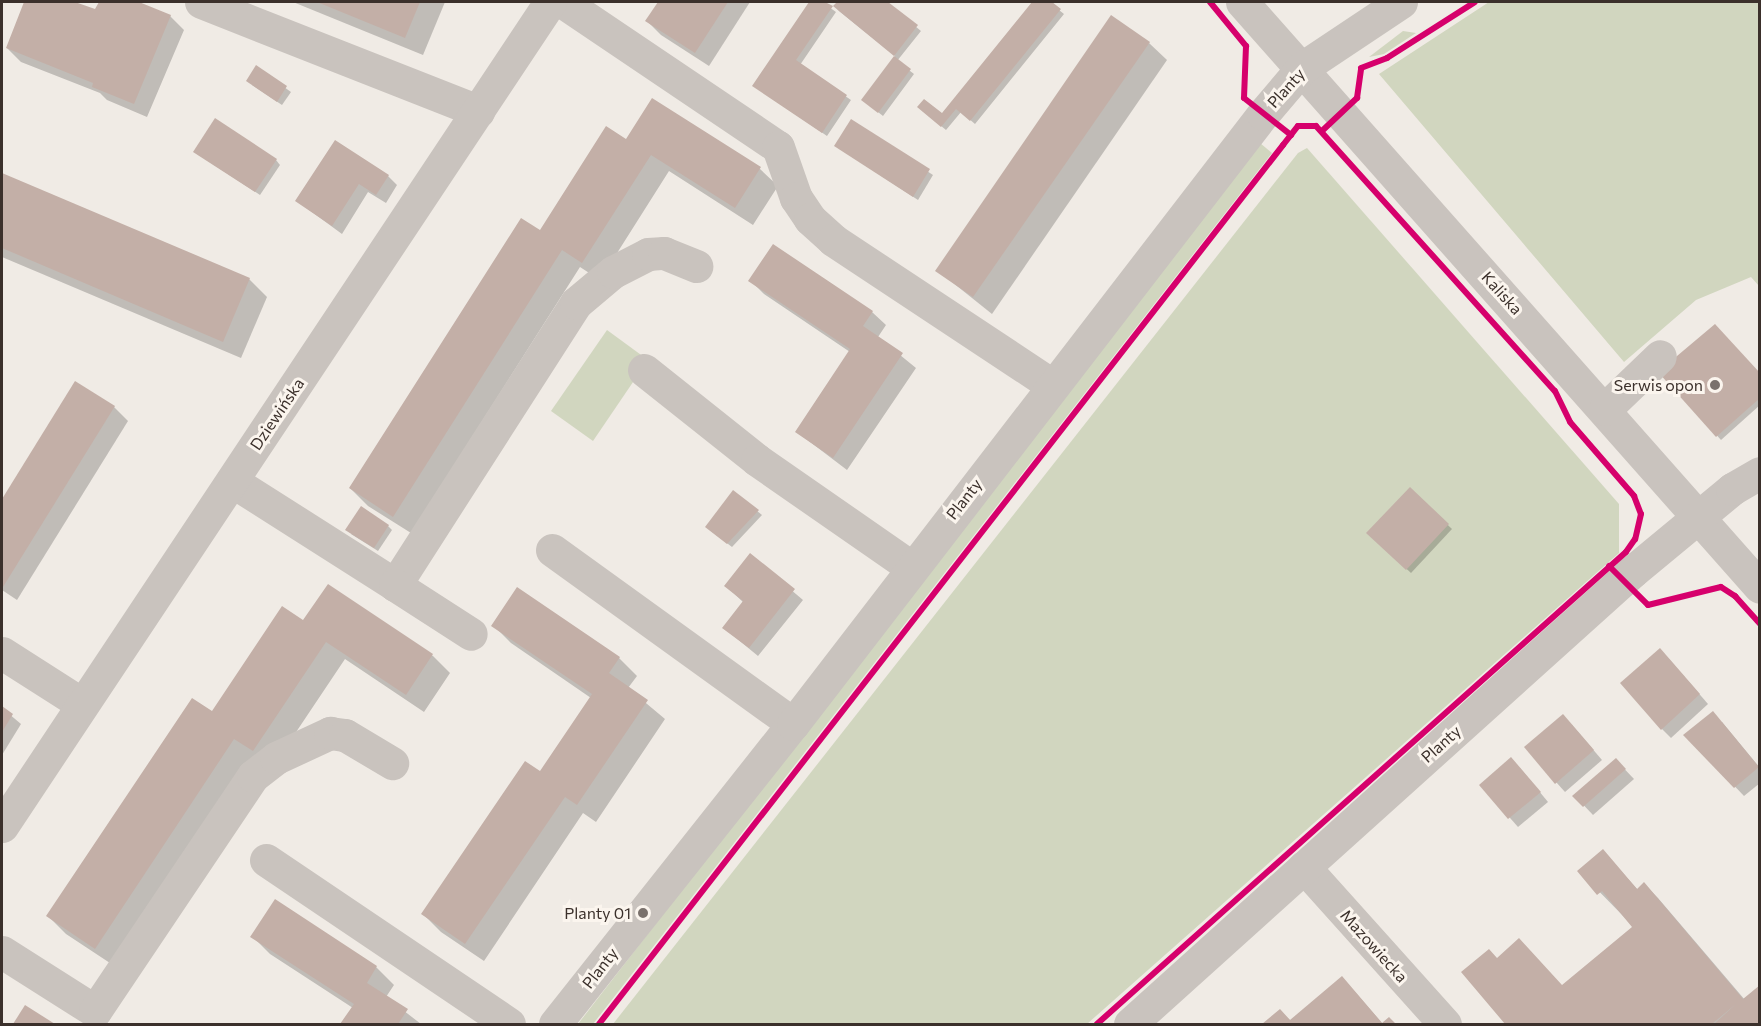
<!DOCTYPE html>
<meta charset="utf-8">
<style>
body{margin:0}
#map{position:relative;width:1761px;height:1026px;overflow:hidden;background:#f0ebe5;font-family:Commissioner,sans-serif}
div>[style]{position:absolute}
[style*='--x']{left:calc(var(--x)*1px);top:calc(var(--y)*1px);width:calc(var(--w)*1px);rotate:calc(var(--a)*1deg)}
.green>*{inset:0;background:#d1d6bf}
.shadow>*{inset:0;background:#0003}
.building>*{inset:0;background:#c3afa7}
.minor>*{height:33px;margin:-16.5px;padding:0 16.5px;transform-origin:16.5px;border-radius:16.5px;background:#c9c3be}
.cycleway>*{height:6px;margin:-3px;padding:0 3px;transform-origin:3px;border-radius:3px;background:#d6006c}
.dots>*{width:16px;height:16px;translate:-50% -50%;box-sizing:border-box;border:3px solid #fbf5ee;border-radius:50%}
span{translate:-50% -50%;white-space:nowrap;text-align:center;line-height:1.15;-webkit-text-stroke:6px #fbf5ee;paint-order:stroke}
.street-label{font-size:16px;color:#3b302b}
.poi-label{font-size:16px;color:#3b302b}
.right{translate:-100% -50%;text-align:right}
.frame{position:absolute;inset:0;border:3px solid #3b302b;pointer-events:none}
</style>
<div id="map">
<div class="green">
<i style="clip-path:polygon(1489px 2px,1759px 2px,1759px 286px,1751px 277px,1696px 300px,1624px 362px,1379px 74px)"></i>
<i style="clip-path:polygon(1403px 31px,1416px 33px,1384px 54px,1369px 57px)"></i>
<i style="clip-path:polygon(1260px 143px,1272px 153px,593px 1024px,578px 1024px)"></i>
<i style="clip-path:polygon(1307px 148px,1619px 504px,1619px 553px,1087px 1024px,613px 1024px,1298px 153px)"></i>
<i style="clip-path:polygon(607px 330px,648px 360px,593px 441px,551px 411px)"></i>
</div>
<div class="shadow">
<i style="clip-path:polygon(26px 2px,71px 2px,96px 11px,101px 2px,135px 2px,170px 16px,184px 30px,147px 117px,107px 100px,100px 93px,21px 62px,7px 48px)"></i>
<i style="clip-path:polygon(293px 2px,445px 2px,423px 55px)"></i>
<i style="clip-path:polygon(660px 2px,750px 2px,709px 66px,661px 35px,647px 21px)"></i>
<i style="clip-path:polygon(811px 2px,822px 2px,836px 12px,800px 65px,851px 100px,827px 136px,754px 86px)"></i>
<i style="clip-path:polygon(839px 2px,886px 2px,921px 31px,897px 61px,914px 74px,883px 116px,863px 100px,895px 56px,839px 11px,835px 6px)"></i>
<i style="clip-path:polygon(1034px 2px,1049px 2px,1064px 14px,975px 124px,961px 112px,946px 130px,923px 111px,942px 115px)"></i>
<i style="clip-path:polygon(1149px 43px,1167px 60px,992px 314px,937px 270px)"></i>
<i style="clip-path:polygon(256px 67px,291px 92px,282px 105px,252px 85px)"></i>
<i style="clip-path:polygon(851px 121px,933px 175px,918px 200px,836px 146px)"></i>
<i style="clip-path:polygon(627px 141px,760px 169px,778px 186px,753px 225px,669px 171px,600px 280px,580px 267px,411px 533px,368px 506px,350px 488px,540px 232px)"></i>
<i style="clip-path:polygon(199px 155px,276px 160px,280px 165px,260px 195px)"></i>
<i style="clip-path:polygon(2px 175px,249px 279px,267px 297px,241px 358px,2px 257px)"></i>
<i style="clip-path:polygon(388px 176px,397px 185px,386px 203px,368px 192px,342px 234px,297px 201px)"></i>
<i style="clip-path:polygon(750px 280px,872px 312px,886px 325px,878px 337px,916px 368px,847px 470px,797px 432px,850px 352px,764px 294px)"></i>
<i style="clip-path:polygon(1660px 372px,1760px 375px,1760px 405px,1721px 440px)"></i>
<i style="clip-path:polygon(76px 383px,114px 407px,128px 421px,17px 600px,2px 590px,2px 502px)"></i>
<i style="clip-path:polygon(1410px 489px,1452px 529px,1411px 573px,1368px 533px)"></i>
<i style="clip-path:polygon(734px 492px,762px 515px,732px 547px,711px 531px)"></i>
<i style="clip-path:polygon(388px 526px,392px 530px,378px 551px,351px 534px)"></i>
<i style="clip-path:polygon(750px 555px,803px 600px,758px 656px,724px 628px,744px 603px,726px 586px)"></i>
<i style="clip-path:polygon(328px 586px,433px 656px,450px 673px,424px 712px,345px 659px,272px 768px,113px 965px,66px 934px,48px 916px,212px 713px,304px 622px)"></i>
<i style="clip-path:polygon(493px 625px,619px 658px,637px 676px,628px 688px,665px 719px,596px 822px,583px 813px,484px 961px,441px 932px,423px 914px,540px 773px,591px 698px,511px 643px)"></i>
<i style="clip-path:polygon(1669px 659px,1708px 704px,1671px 738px,1662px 729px)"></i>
<i style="clip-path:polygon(2px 708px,21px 724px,2px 755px)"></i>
<i style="clip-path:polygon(1722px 722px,1760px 768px,1760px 783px,1744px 796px,1686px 735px)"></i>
<i style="clip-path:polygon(1572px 725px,1602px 760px,1565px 792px,1556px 782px)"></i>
<i style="clip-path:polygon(1616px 760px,1634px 779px,1593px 815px,1575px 796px)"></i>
<i style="clip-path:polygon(1520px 768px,1548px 802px,1518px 827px,1481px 785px)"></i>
<i style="clip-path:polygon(1603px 851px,1638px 890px,1644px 884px,1658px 898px,1745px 1000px,1760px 987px,1760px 1024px,1507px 1024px,1463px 973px,1497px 959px,1562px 987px,1634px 927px,1579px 871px)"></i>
<i style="clip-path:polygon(275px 901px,376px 967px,394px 985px,386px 997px,421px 1024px,342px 1024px,353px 1008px,270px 954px,252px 936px)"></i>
<i style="clip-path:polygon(1355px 992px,1383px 1024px,1389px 1019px,1395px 1024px,1264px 1024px,1280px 1011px,1291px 1021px)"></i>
<i style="clip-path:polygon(25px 1007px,52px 1024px,14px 1024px)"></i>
</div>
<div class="building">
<i style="clip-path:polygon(24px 2px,75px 2px,95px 9px,99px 2px,139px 2px,171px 15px,134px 104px,92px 87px,93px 83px,6px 48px)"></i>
<i style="clip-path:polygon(317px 2px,420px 2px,405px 38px)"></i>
<i style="clip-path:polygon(658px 2px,728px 2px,695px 53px,645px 21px)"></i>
<i style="clip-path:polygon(809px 2px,825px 2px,833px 6px,796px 60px,847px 95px,822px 133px,752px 86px)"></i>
<i style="clip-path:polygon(837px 2px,888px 2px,918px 25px,894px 56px,833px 6px)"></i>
<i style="clip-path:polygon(1032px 2px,1052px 2px,1061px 9px,970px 121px,956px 109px,941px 127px,917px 107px,924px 99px,942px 113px)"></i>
<i style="clip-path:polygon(1111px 15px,1150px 42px,973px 297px,935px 271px)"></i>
<i style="clip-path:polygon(894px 56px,911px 69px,878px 113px,861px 100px)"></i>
<i style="clip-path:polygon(256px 65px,287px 86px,277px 102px,246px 81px)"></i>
<i style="clip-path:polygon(652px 98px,761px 167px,735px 208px,651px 155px,582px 263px,562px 250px,393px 517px,349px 488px,521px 218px,540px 230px,606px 126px,626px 139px)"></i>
<i style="clip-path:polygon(215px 118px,277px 159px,255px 192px,193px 152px)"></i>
<i style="clip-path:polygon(851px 119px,930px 169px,913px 197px,834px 146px)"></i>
<i style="clip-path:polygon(335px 140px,389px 175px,376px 195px,359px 184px,332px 226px,295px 201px)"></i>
<i style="clip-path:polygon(2px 173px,250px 278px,223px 342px,2px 248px)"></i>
<i style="clip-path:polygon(773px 244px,873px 311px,863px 326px,903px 353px,833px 458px,795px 432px,850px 349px,748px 281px)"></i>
<i style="clip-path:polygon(1715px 324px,1760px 373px,1760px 398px,1716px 437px,1658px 372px)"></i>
<i style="clip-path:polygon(75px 381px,115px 406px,3px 587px,2px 499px)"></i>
<i style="clip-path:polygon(1410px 487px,1449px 524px,1406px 570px,1366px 533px)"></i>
<i style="clip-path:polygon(733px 490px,759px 510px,727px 544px,705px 527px)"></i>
<i style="clip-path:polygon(361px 506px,389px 525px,374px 548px,345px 530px)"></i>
<i style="clip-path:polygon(750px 553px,795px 589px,749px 648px,722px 628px,743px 601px,724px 586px)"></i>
<i style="clip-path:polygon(328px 584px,433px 654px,406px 695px,326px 642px,253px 751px,234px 739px,95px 949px,46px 916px,192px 698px,212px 711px,282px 606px,303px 620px)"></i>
<i style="clip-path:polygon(517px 587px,620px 657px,609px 673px,648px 700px,577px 805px,565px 797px,465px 944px,421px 914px,525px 761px,540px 771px,592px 694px,491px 626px)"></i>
<i style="clip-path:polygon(1660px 648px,1700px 694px,1661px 730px,1620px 683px)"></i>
<i style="clip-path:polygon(2px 706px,13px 714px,2px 732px)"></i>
<i style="clip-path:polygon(1713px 711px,1759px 767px,1734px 788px,1683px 735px)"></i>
<i style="clip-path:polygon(1563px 714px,1594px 750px,1555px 784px,1524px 747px)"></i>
<i style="clip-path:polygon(1511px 757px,1541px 792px,1508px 819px,1479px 785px)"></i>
<i style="clip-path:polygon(1616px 758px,1626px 769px,1583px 807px,1572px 796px)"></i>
<i style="clip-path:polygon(1603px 849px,1637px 889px,1644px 882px,1743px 999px,1760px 985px,1760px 1024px,1714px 1024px,1736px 1004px,1712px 1024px,1505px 1024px,1461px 972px,1489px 949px,1497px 958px,1519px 938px,1562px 985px,1632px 927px,1602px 891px,1597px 895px,1577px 871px)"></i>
<i style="clip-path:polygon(275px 899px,377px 966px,367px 983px,408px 1009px,398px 1024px,340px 1024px,354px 1004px,250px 937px)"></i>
<i style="clip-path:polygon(1342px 976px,1382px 1023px,1389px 1017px,1396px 1024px,1262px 1024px,1280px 1009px,1290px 1020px)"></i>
<i style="clip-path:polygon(25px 1005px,55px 1024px,13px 1024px)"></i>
</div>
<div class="minor">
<i style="--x:201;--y:2;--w:298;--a:21.5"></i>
<i style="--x:563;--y:2;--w:259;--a:34"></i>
<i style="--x:778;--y:147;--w:54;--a:70.6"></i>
<i style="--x:796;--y:198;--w:25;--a:56"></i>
<i style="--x:810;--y:219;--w:31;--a:42"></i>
<i style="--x:833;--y:240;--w:263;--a:33.5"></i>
<i style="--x:1242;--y:2;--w:781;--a:48.48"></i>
<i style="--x:644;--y:370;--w:144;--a:38.5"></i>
<i style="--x:757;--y:460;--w:188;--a:34.8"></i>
<i style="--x:1605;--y:409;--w:76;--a:-43.9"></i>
<i style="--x:232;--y:481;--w:193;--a:32.5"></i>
<i style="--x:395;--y:585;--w:335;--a:-57.3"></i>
<i style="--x:576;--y:303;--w:48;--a:-40"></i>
<i style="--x:613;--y:272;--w:39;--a:-27"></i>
<i style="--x:648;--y:254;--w:16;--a:-4"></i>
<i style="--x:664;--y:253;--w:35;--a:22"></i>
<i style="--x:552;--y:550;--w:297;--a:35.8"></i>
<i style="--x:395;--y:585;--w:90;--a:32.8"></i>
<i style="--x:2;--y:653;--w:95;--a:32.5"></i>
<i style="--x:2;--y:826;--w:990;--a:-56.37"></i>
<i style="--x:266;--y:860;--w:293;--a:34"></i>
<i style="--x:1304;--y:867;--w:211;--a:48.1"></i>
<i style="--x:2;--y:952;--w:110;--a:32.4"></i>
<i style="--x:95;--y:1011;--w:283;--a:-56.1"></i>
<i style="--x:253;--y:776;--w:29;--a:-38"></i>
<i style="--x:276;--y:758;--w:60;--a:-24.8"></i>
<i style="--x:330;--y:733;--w:15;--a:8"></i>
<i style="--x:345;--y:735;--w:55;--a:30.8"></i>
<i style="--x:555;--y:1024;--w:383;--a:-51.6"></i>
<i style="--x:793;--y:724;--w:770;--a:-52.39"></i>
<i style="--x:1263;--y:114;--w:60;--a:-49.7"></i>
<i style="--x:1302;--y:68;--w:119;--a:-33.7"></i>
<i style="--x:1130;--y:1024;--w:677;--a:-42.01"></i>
<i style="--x:1633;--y:571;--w:129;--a:-39.6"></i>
<i style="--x:1732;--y:489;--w:32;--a:-30"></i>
</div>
<div class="cycleway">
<i style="--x:1210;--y:2;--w:57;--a:50.7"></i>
<i style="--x:1246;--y:46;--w:52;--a:92.2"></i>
<i style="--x:1244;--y:98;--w:60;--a:38.2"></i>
<i style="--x:1323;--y:130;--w:47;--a:-43.3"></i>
<i style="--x:1357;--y:98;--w:30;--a:-82"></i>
<i style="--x:1361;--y:68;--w:28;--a:-21"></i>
<i style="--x:1387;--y:58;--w:104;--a:-32.5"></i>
<i style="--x:1609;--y:566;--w:55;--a:45"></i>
<i style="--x:1648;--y:605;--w:75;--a:-13.9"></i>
<i style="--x:1721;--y:587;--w:17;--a:33"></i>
<i style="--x:1735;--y:596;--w:38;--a:48"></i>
<i style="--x:599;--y:1024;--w:1114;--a:-52.11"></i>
<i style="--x:1283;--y:145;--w:24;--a:-52"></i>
<i style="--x:1298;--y:126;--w:18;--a:0"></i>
<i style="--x:1316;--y:126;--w:357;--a:48"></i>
<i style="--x:1555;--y:391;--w:34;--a:64"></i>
<i style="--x:1570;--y:422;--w:98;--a:49.1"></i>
<i style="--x:1634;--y:496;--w:19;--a:69"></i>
<i style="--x:1641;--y:514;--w:26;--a:103"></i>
<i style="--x:1635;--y:539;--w:16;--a:125"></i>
<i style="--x:1626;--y:552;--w:709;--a:138.26"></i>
</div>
<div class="dots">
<i style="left:1715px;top:385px;background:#7a716c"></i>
<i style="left:643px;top:913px;background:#7a716c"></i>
</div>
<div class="street-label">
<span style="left:1286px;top:88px;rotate:-48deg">Planty</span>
<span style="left:1502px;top:293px;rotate:48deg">Kaliska</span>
<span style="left:277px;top:414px;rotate:-56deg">Dziewińska</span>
<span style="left:964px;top:499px;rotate:-52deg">Planty</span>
<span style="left:1441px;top:744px;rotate:-42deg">Planty</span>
<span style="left:1374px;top:946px;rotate:48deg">Mazowiecka</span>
<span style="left:600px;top:968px;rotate:-52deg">Planty</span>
</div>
<div class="poi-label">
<span class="right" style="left:1703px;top:385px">Serwis opon</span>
<span class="right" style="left:631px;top:913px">Planty 01</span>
</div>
<div class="frame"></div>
</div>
